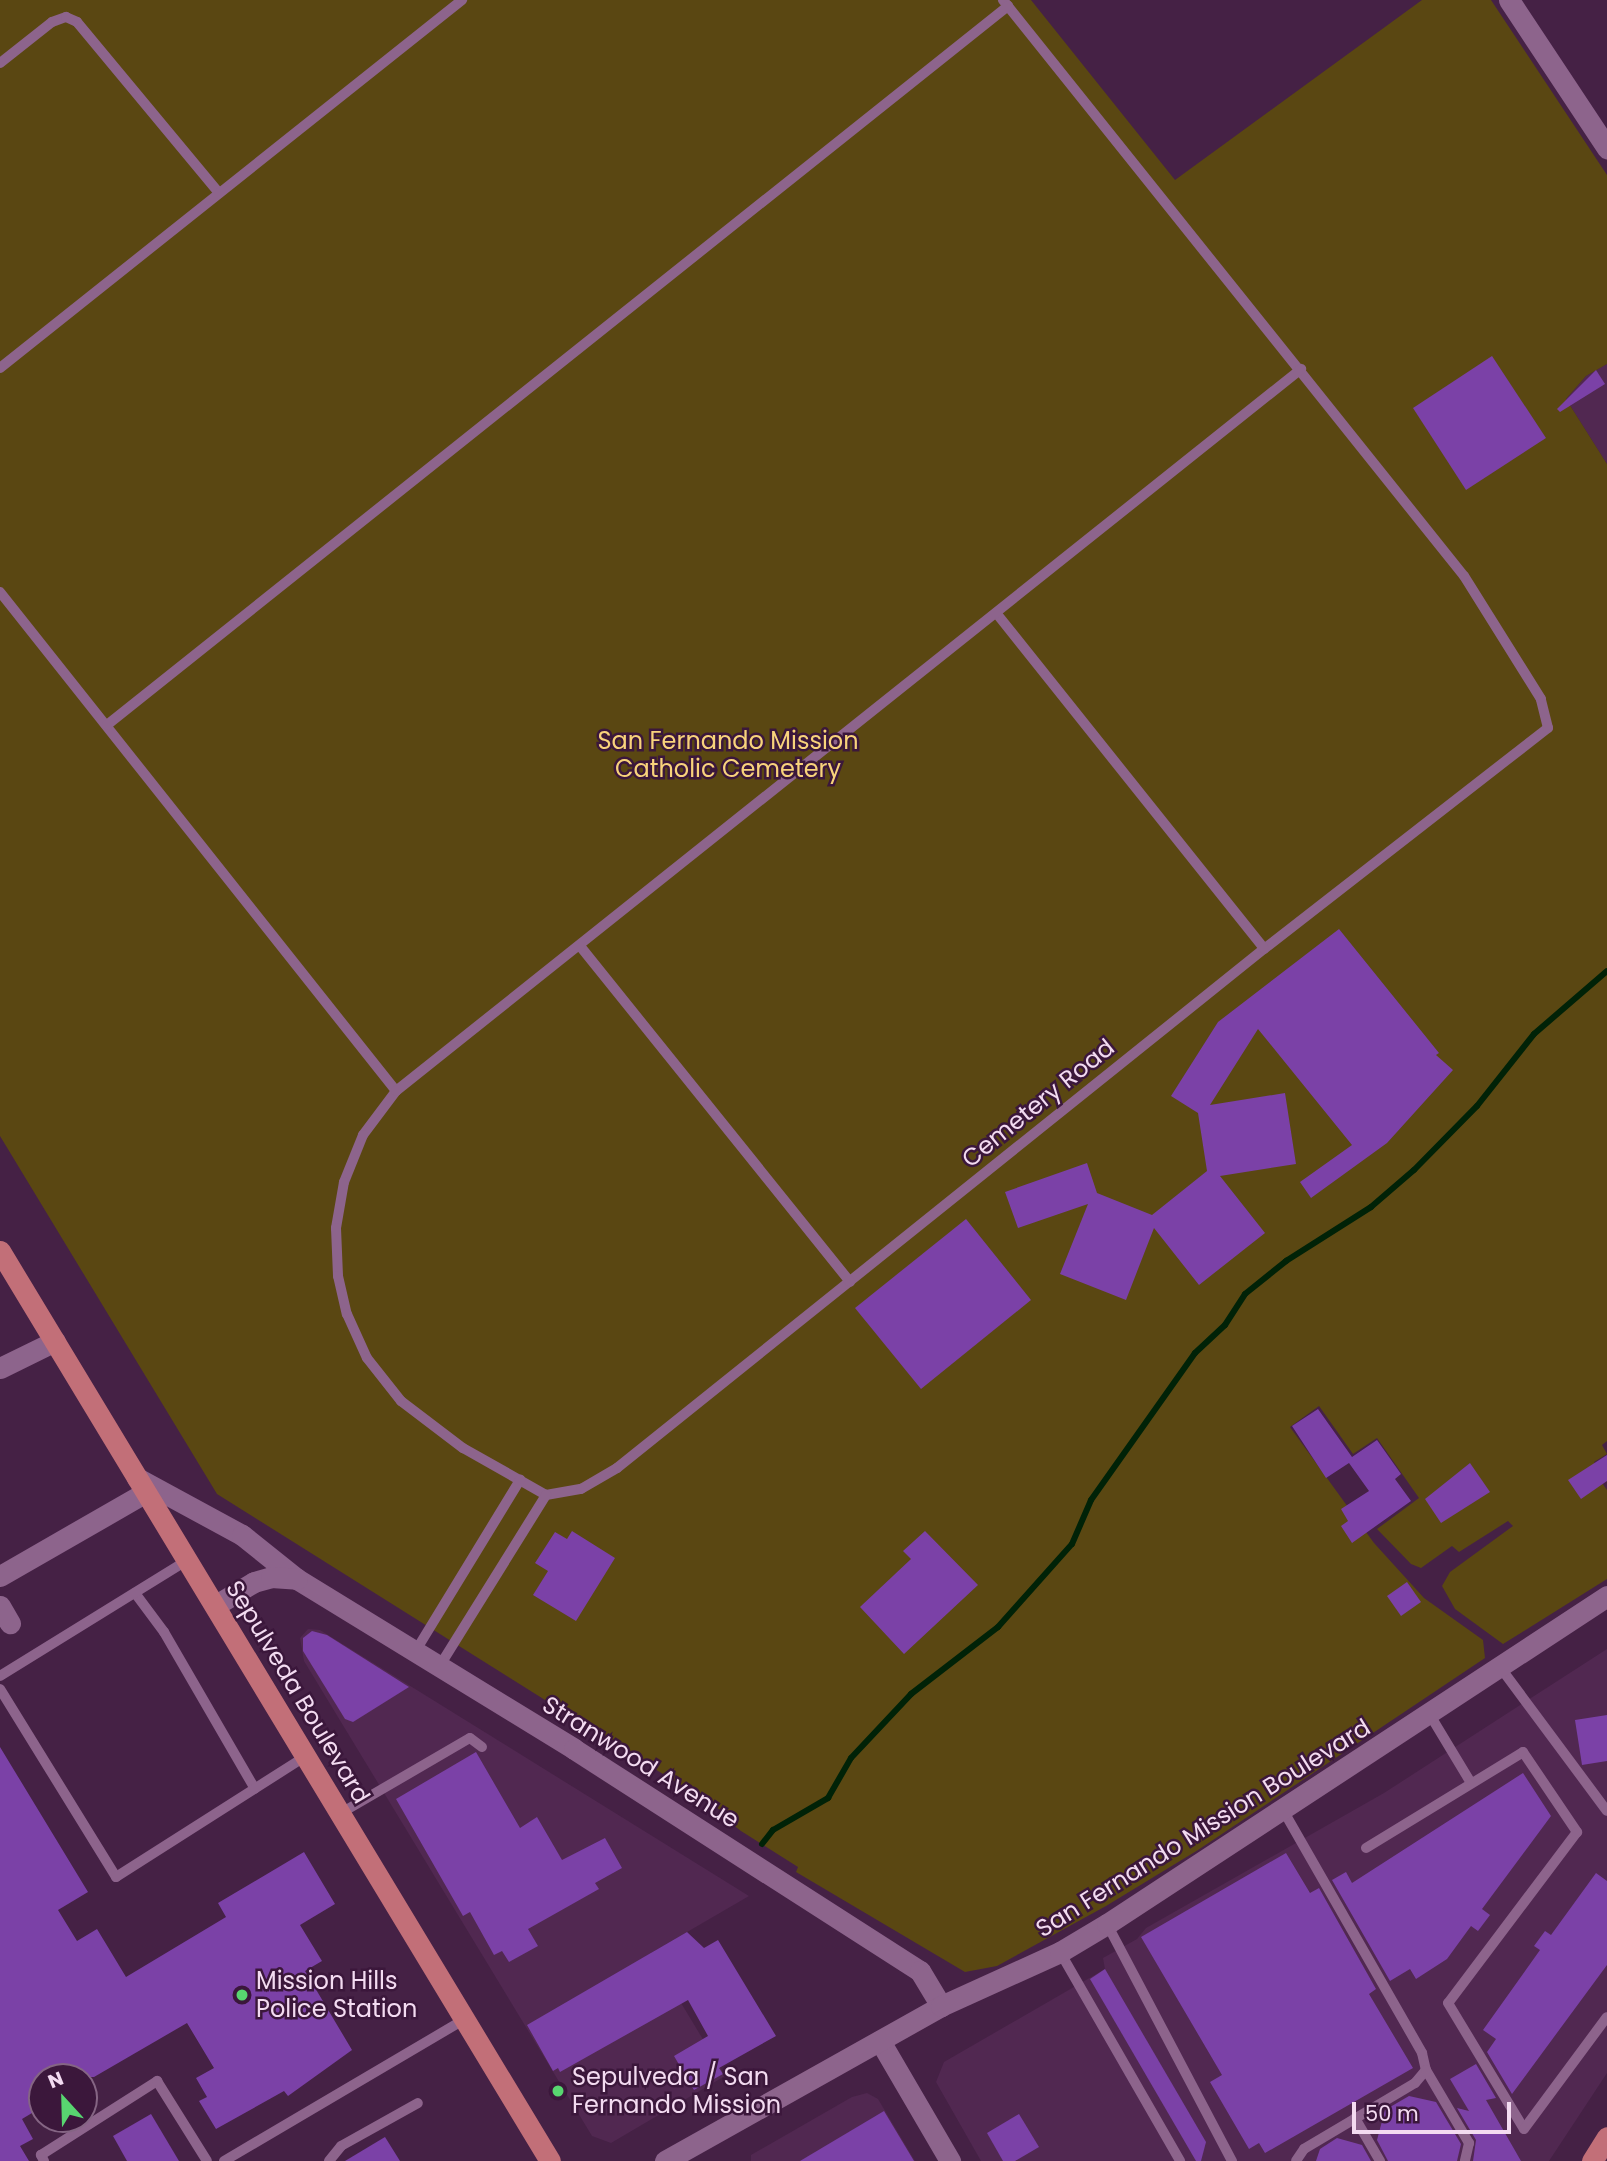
<!DOCTYPE html>
<style>
body{margin:0}
#map{position:relative;width:1607px;height:2161px;overflow:hidden;background:#452145;font-family:Poppins,sans-serif}
div>[style]{position:absolute}
[style*='--x']{left:calc(var(--x)*1px);top:calc(var(--y)*1px);width:calc(var(--w)*1px);rotate:calc(var(--a)*1deg)}
.built>*{inset:0;background:#512851}
.green>*{inset:0;background:#5a4712}
.stream>*{height:6px;margin:-3px;padding:0 3px;transform-origin:3px;border-radius:3px;background:#002207}
.building>*{inset:0;background:#7b41a7}
.service>*{height:10px;margin:-5px;padding:0 5px;transform-origin:5px;border-radius:5px;background:#8d648c}
.minor>*{height:21px;margin:-10.5px;padding:0 10.5px;transform-origin:10.5px;border-radius:10.5px;background:#8d648c}
.secondary>*{height:21px;margin:-10.5px;padding:0 10.5px;transform-origin:10.5px;border-radius:10.5px;background:#8d648c}
.primary>*{height:21px;margin:-10.5px;padding:0 10.5px;transform-origin:10.5px;border-radius:10.5px;background:#c26f78}
.dots>*{width:19px;height:19px;translate:-50% -50%;box-sizing:border-box;border:4px solid #3b173b;border-radius:50%}
span{translate:-50% -50%;white-space:nowrap;text-align:center;line-height:1.15;-webkit-text-stroke:5px #3b173b;paint-order:stroke}
.park-label{font-size:24px;color:#f8d37b}
.street-label{font-size:24px;color:#f3dbf1}
.poi-label{font-size:24px;color:#f3dbf1}
.left{translate:0 -50%;text-align:left}
.north{position:absolute;left:28px;top:2063px;width:70px;height:70px;box-sizing:border-box;background:#3b173b;border:2px solid #856584;border-radius:50%;rotate:338deg;font-size:19px;font-weight:700;line-height:28px;text-align:center;color:#f3dbf1}
.north::after{content:'';display:block;margin:auto;width:24px;height:32px;background:#58d570;clip-path:polygon(50% 0,100% 100%,50% 72%,0 100%)}
.scale{position:absolute;left:1352px;top:2102px;width:159px;height:32px;box-sizing:border-box;border:4px solid #f3dbf1;border-top:0;padding-left:9px;font-size:21px;line-height:24px;white-space:nowrap;color:#f3dbf1;-webkit-text-stroke:5px #3b173b;paint-order:stroke}
</style>
<div id="map">
<div class="built">
<i style="clip-path:polygon(1607px 364px,1607px 464px,1566px 399px,1586px 376px)"></i>
<i style="clip-path:polygon(308px 1629px,320px 1630px,749px 1896px,651px 1953px,725px 2076px,611px 2143px,592px 2136px,304px 1661px,300px 1638px)"></i>
<i style="clip-path:polygon(1607px 1649px,1607px 2073px,1549px 2161px,981px 2161px,936px 2082px,944px 2062px,1105px 1969px,1103px 1958px,1137px 1939px,1146px 1928px,1384px 1793px)"></i>
<i style="clip-path:polygon(867px 2093px,878px 2099px,915px 2161px,751px 2161px,751px 2155px,852px 2097px)"></i>
</div>
<div class="green">
<i style="clip-path:polygon(0 0,1031px 0,1175px 180px,1422px 0,1491px 0,1607px 175px,1607px 364px,1586px 376px,1566px 399px,1607px 464px,1607px 1441px,1602px 1445px,1607px 1454px,1594px 1462px,1606px 1479px,1602px 1483px,1607px 1490px,1607px 1579px,1503px 1644px,1455px 1609px,1442px 1586px,1450px 1572px,1513px 1526px,1508px 1521px,1459px 1552px,1452px 1546px,1421px 1568px,1411px 1564px,1377px 1529px,1419px 1498px,1377px 1438px,1353px 1454px,1319px 1406px,1290px 1427px,1374px 1543px,1424px 1598px,1483px 1640px,1485px 1658px,1198px 1850px,1106px 1906px,997px 1966px,965px 1972px,796px 1872px,798px 1867px,741px 1831px,723px 1817px,725px 1813px,217px 1494px,0 1136px)"></i>
</div>
<div class="stream">
<i style="--x:762;--y:1844;--w:18;--a:-52"></i>
<i style="--x:773;--y:1830;--w:64;--a:-30.2"></i>
<i style="--x:828;--y:1798;--w:46;--a:-60.1"></i>
<i style="--x:851;--y:1758;--w:88;--a:-46.8"></i>
<i style="--x:911;--y:1694;--w:110;--a:-37.6"></i>
<i style="--x:998;--y:1627;--w:111;--a:-48.3"></i>
<i style="--x:1072;--y:1544;--w:48;--a:-66.6"></i>
<i style="--x:1091;--y:1500;--w:180;--a:-54.7"></i>
<i style="--x:1195;--y:1353;--w:41;--a:-43"></i>
<i style="--x:1225;--y:1325;--w:37;--a:-57"></i>
<i style="--x:1245;--y:1294;--w:53;--a:-38.8"></i>
<i style="--x:1286;--y:1261;--w:101;--a:-32.4"></i>
<i style="--x:1371;--y:1207;--w:57;--a:-40.7"></i>
<i style="--x:1414;--y:1170;--w:90;--a:-45.5"></i>
<i style="--x:1477;--y:1106;--w:92;--a:-51.6"></i>
<i style="--x:1534;--y:1034;--w:96;--a:-40.8"></i>
</div>
<div class="building">
<i style="clip-path:polygon(1492px 356px,1546px 438px,1466px 490px,1413px 408px)"></i>
<i style="clip-path:polygon(1596px 370px,1605px 384px,1560px 412px,1557px 409px)"></i>
<i style="clip-path:polygon(1339px 929px,1439px 1053px,1436px 1055px,1453px 1070px,1387px 1143px,1311px 1198px,1300px 1182px,1352px 1145px,1258px 1029px,1210px 1105px,1285px 1093px,1296px 1164px,1220px 1176px,1265px 1233px,1199px 1285px,1154px 1228px,1126px 1300px,1060px 1274px,1088px 1204px,1018px 1228px,1005px 1192px,1087px 1163px,1097px 1193px,1152px 1215px,1207px 1171px,1198px 1113px,1171px 1096px,1218px 1022px)"></i>
<i style="clip-path:polygon(966px 1219px,1031px 1300px,921px 1389px,855px 1308px)"></i>
<i style="clip-path:polygon(1318px 1409px,1352px 1457px,1377px 1440px,1401px 1474px,1395px 1479px,1411px 1501px,1352px 1543px,1341px 1526px,1348px 1521px,1341px 1509px,1369px 1491px,1349px 1463px,1326px 1478px,1292px 1426px)"></i>
<i style="clip-path:polygon(1607px 1455px,1607px 1481px,1581px 1499px,1568px 1480px)"></i>
<i style="clip-path:polygon(1470px 1463px,1490px 1492px,1441px 1523px,1425px 1499px)"></i>
<i style="clip-path:polygon(572px 1531px,615px 1558px,576px 1621px,533px 1595px,548px 1571px,535px 1563px,555px 1532px,567px 1539px)"></i>
<i style="clip-path:polygon(925px 1531px,978px 1585px,904px 1654px,860px 1607px,911px 1559px,903px 1551px)"></i>
<i style="clip-path:polygon(1407px 1582px,1421px 1602px,1401px 1616px,1387px 1596px)"></i>
<i style="clip-path:polygon(312px 1631px,327px 1635px,409px 1687px,353px 1722px,345px 1719px,303px 1651px,303px 1638px)"></i>
<i style="clip-path:polygon(1607px 1715px,1607px 1761px,1582px 1765px,1575px 1720px)"></i>
<i style="clip-path:polygon(0 1747px,88px 1892px,58px 1910px,77px 1941px,97px 1929px,126px 1977px,226px 1917px,218px 1903px,304px 1852px,335px 1904px,300px 1925px,322px 1961px,305px 1971px,352px 2050px,288px 2096px,284px 2091px,216px 2129px,199px 2101px,207px 2097px,196px 2078px,214px 2068px,187px 2023px,94px 2077px,42px 2077px,42px 2107px,22px 2119px,33px 2139px,20px 2146px,29px 2161px,0 2161px)"></i>
<i style="clip-path:polygon(476px 1752px,520px 1828px,537px 1817px,562px 1860px,605px 1838px,622px 1868px,595px 1883px,599px 1889px,528px 1929px,538px 1946px,509px 1962px,502px 1951px,494px 1955px,470px 1912px,463px 1916px,396px 1799px)"></i>
<i style="clip-path:polygon(1523px 1773px,1551px 1816px,1482px 1909px,1490px 1915px,1478px 1931px,1471px 1926px,1447px 1959px,1416px 1979px,1410px 1969px,1390px 1981px,1332px 1880px,1346px 1872px,1352px 1883px)"></i>
<i style="clip-path:polygon(1286px 1853px,1310px 1893px,1319px 1888px,1376px 1989px,1369px 1994px,1413px 2068px,1265px 2153px,1259px 2143px,1249px 2149px,1210px 2082px,1222px 2075px,1141px 1937px)"></i>
<i style="clip-path:polygon(1596px 1873px,1607px 1881px,1607px 1965px,1512px 2094px,1487px 2052px,1496px 2039px,1483px 2030px,1540px 1950px,1534px 1946px,1545px 1931px,1551px 1935px)"></i>
<i style="clip-path:polygon(687px 1932px,704px 1948px,718px 1940px,776px 2036px,719px 2068px,723px 2074px,694px 2090px,674px 2056px,708px 2036px,688px 2000px,560px 2072px,558px 2068px,553px 2071px,527px 2025px)"></i>
<i style="clip-path:polygon(1105px 1969px,1206px 2142px,1201px 2161px,1196px 2161px,1090px 1979px)"></i>
<i style="clip-path:polygon(1476px 2064px,1496px 2098px,1486px 2100px,1521px 2161px,1473px 2161px,1476px 2140px,1457px 2108px,1469px 2111px,1450px 2079px)"></i>
<i style="clip-path:polygon(1409px 2096px,1436px 2102px,1461px 2144px,1457px 2161px,1388px 2161px,1377px 2140px,1385px 2110px)"></i>
<i style="clip-path:polygon(884px 2111px,914px 2161px,800px 2161px)"></i>
<i style="clip-path:polygon(151px 2114px,179px 2161px,127px 2161px,113px 2136px)"></i>
<i style="clip-path:polygon(1019px 2114px,1039px 2147px,1015px 2161px,1003px 2161px,987px 2133px)"></i>
<i style="clip-path:polygon(385px 2137px,400px 2161px,345px 2161px)"></i>
<i style="clip-path:polygon(1337px 2138px,1362px 2145px,1371px 2161px,1316px 2161px,1320px 2149px)"></i>
</div>
<div class="service">
<i style="--x:0;--y:63;--w:66;--a:-38.3"></i>
<i style="--x:52;--y:22;--w:15;--a:-20"></i>
<i style="--x:66;--y:17;--w:12;--a:24"></i>
<i style="--x:77;--y:22;--w:222;--a:50.3"></i>
<i style="--x:0;--y:368;--w:591;--a:-38.54"></i>
<i style="--x:0;--y:592;--w:637;--a:51.56"></i>
<i style="--x:396;--y:1091;--w:55;--a:126.9"></i>
<i style="--x:363;--y:1135;--w:51;--a:112"></i>
<i style="--x:344;--y:1182;--w:47;--a:99.9"></i>
<i style="--x:336;--y:1228;--w:48;--a:87.6"></i>
<i style="--x:338;--y:1276;--w:39;--a:77"></i>
<i style="--x:347;--y:1314;--w:48;--a:65.6"></i>
<i style="--x:367;--y:1358;--w:55;--a:51.7"></i>
<i style="--x:401;--y:1401;--w:78;--a:37.2"></i>
<i style="--x:463;--y:1448;--w:95;--a:29.5"></i>
<i style="--x:546;--y:1495;--w:36;--a:-10"></i>
<i style="--x:581;--y:1489;--w:42;--a:-30.3"></i>
<i style="--x:617;--y:1468;--w:829;--a:-38.74"></i>
<i style="--x:1264;--y:949;--w:360;--a:-37.9"></i>
<i style="--x:1548;--y:728;--w:30;--a:-104"></i>
<i style="--x:1541;--y:699;--w:145;--a:-122"></i>
<i style="--x:1464;--y:576;--w:738;--a:-128.67"></i>
<i style="--x:997;--y:614;--w:428;--a:51.4"></i>
<i style="--x:107;--y:725;--w:1153;--a:-38.59"></i>
<i style="--x:580;--y:946;--w:431;--a:51.2"></i>
<i style="--x:396;--y:1091;--w:1158;--a:-38.58"></i>
<i style="--x:135;--y:1593;--w:49;--a:53.4"></i>
<i style="--x:164;--y:1632;--w:181;--a:59.9"></i>
<i style="--x:415;--y:1652;--w:202;--a:-58.6"></i>
<i style="--x:439;--y:1667;--w:203;--a:-58.1"></i>
<i style="--x:1500;--y:1667;--w:179;--a:53.4"></i>
<i style="--x:0;--y:1676;--w:221;--a:-31.7"></i>
<i style="--x:0;--y:1689;--w:221;--a:58.3"></i>
<i style="--x:116;--y:1877;--w:225;--a:-32.5"></i>
<i style="--x:1430;--y:1715;--w:79;--a:58.9"></i>
<i style="--x:1283;--y:1810;--w:280;--a:60.2"></i>
<i style="--x:1422;--y:2053;--w:17;--a:77"></i>
<i style="--x:1426;--y:2070;--w:17;--a:130"></i>
<i style="--x:1415;--y:2083;--w:129;--a:149.3"></i>
<i style="--x:1304;--y:2149;--w:14;--a:124"></i>
<i style="--x:341;--y:1813;--w:149;--a:-30.2"></i>
<i style="--x:470;--y:1738;--w:15;--a:37"></i>
<i style="--x:1366;--y:1848;--w:184;--a:-31.4"></i>
<i style="--x:1523;--y:1752;--w:97;--a:56"></i>
<i style="--x:1577;--y:1832;--w:214;--a:127"></i>
<i style="--x:1448;--y:2003;--w:147;--a:58.9"></i>
<i style="--x:1524;--y:2129;--w:139;--a:-53.5"></i>
<i style="--x:1107;--y:1924;--w:268;--a:62.2"></i>
<i style="--x:1060;--y:1952;--w:241;--a:60.1"></i>
<i style="--x:1426;--y:2070;--w:85;--a:59.5"></i>
<i style="--x:1469;--y:2143;--w:18;--a:103"></i>
<i style="--x:1355;--y:2118;--w:50;--a:59.8"></i>
<i style="--x:44;--y:2161;--w:7;--a:-117"></i>
<i style="--x:41;--y:2155;--w:138;--a:-32.5"></i>
<i style="--x:157;--y:2081;--w:94;--a:58"></i>
<i style="--x:224;--y:2161;--w:280;--a:-30.5"></i>
<i style="--x:329;--y:2161;--w:19;--a:-51"></i>
<i style="--x:341;--y:2146;--w:88;--a:-29.2"></i>
</div>
<div class="minor">
<i style="--x:1509;--y:0;--w:178;--a:56.5"></i>
<i style="--x:0;--y:1368;--w:61;--a:-26.1"></i>
<i style="--x:137;--y:1478;--w:119;--a:28.5"></i>
<i style="--x:242;--y:1535;--w:70;--a:38.7"></i>
<i style="--x:297;--y:1579;--w:325;--a:31.5"></i>
<i style="--x:574;--y:1749;--w:411;--a:32.7"></i>
<i style="--x:920;--y:1971;--w:41;--a:59"></i>
<i style="--x:0;--y:1576;--w:168;--a:-29.9"></i>
<i style="--x:216;--y:1605;--w:44;--a:-31.2"></i>
<i style="--x:254;--y:1582;--w:18;--a:-16"></i>
<i style="--x:271;--y:1577;--w:26;--a:4"></i>
<i style="--x:0;--y:1606;--w:20;--a:60"></i>
<i style="--x:880;--y:2041;--w:139;--a:59.7"></i>
</div>
<div class="secondary">
<i style="--x:665;--y:2161;--w:317;--a:-29.3"></i>
<i style="--x:941;--y:2006;--w:131;--a:-24.4"></i>
<i style="--x:1060;--y:1952;--w:55;--a:-30.8"></i>
<i style="--x:1107;--y:1924;--w:598;--a:-33.26"></i>
</div>
<div class="primary">
<i style="--x:0;--y:1251;--w:1063;--a:58.85"></i>
<i style="--x:1592;--y:2161;--w:28;--a:-58"></i>
</div>
<div class="dots">
<i style="left:242px;top:1995px;background:#58d570"></i>
<i style="left:558px;top:2091px;background:#58d570"></i>
</div>
<div class="park-label">
<span style="left:728px;top:755px">San Fernando Mission<br>Catholic Cemetery</span>
</div>
<div class="street-label">
<span style="left:1038px;top:1103px;rotate:-39deg">Cemetery Road</span>
<span style="left:298px;top:1692px;rotate:59deg">Sepulveda Boulevard</span>
<span style="left:641px;top:1762px;rotate:32deg">Stranwood Avenue</span>
<span style="left:1203px;top:1828px;rotate:-32deg">San Fernando Mission Boulevard</span>
</div>
<div class="poi-label">
<span class="left" style="left:256px;top:1995px">Mission Hills<br>Police Station</span>
<span class="left" style="left:572px;top:2091px">Sepulveda / San<br>Fernando Mission</span>
</div>
<div class="north">N</div>
<div class="scale">50 m</div>
</div>
